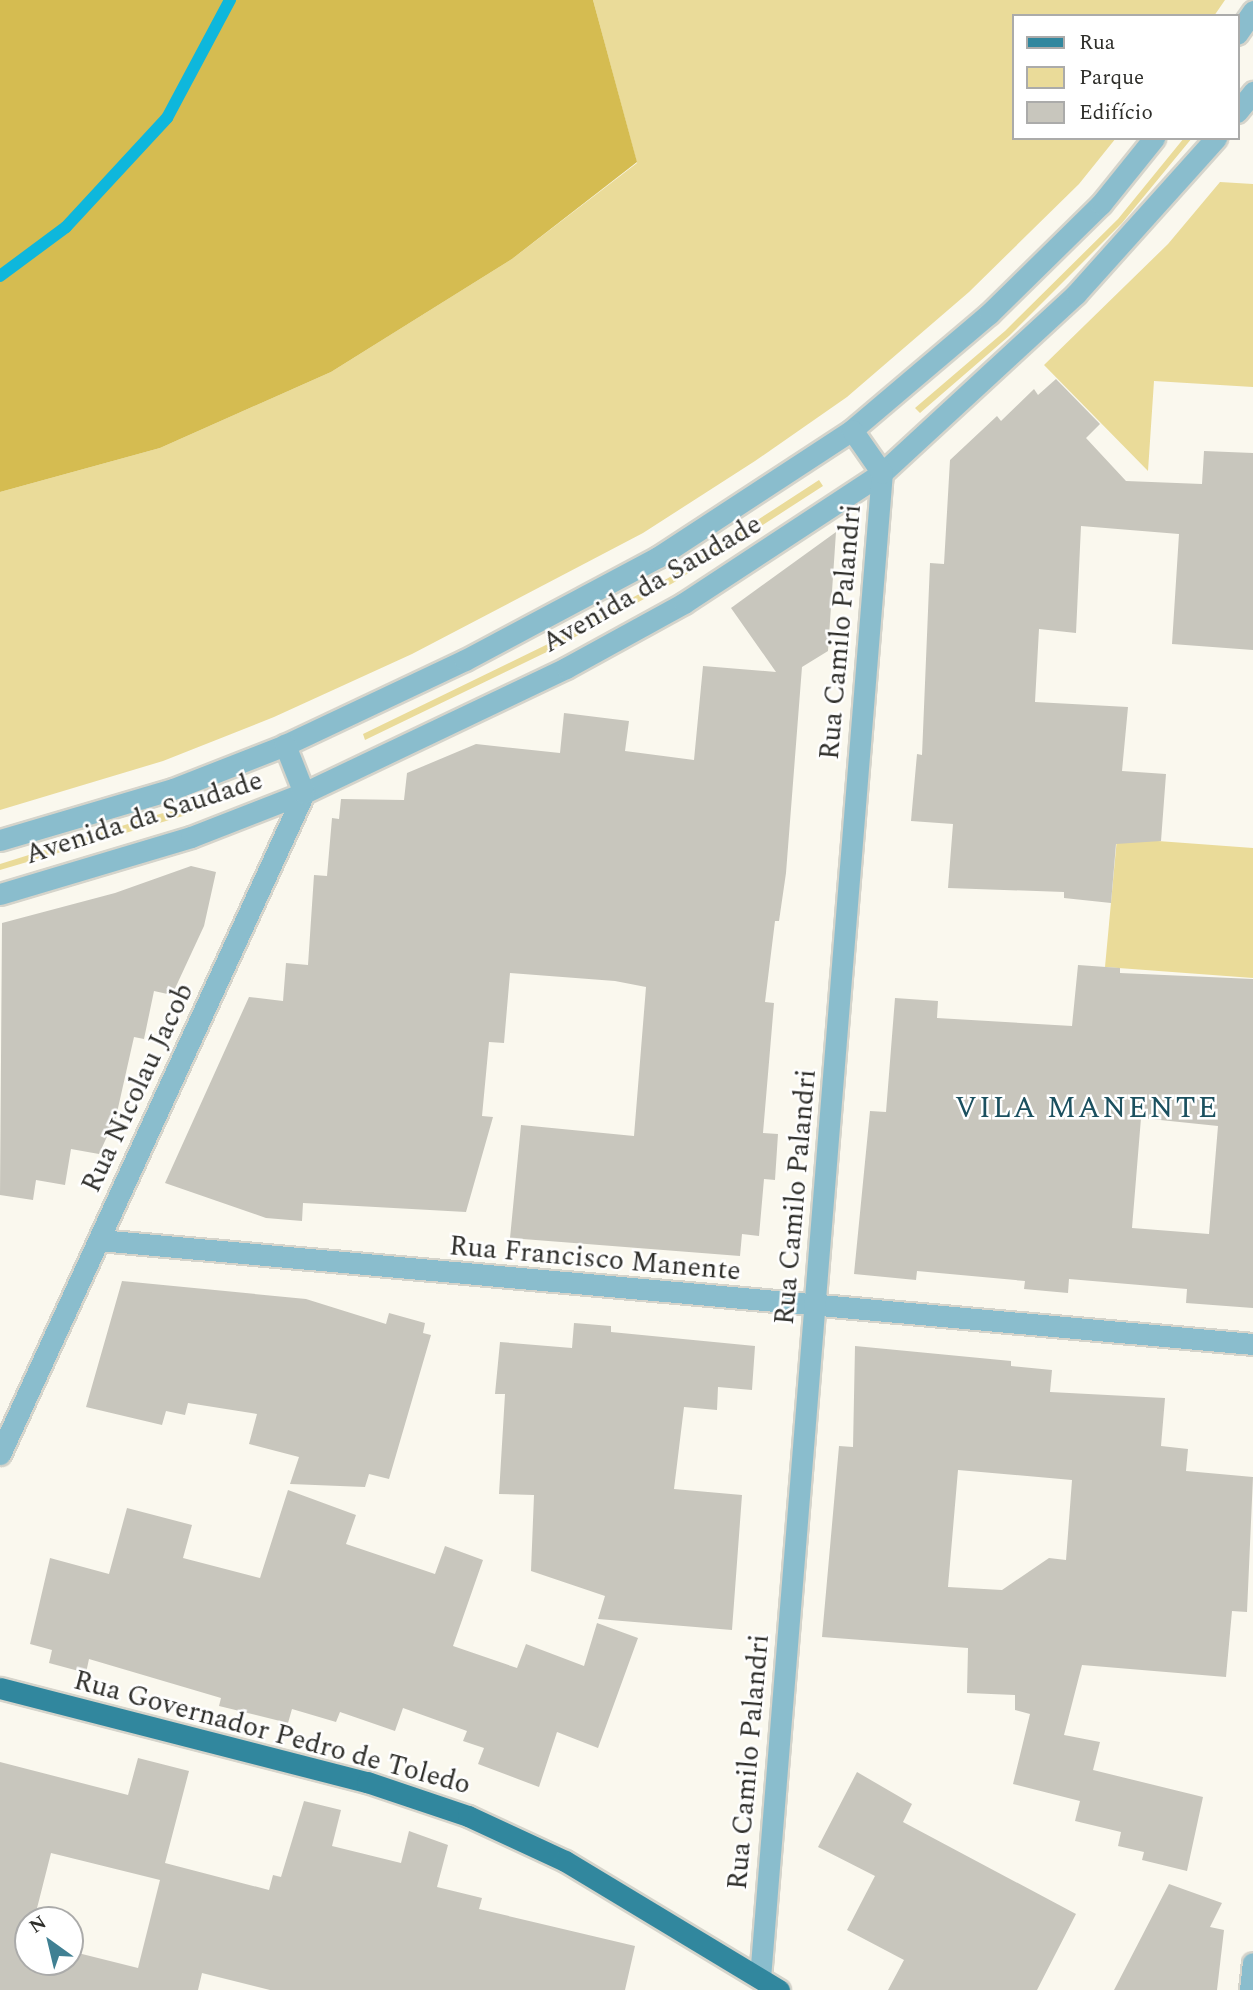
<!DOCTYPE html>
<meta charset="utf-8">
<style>
body{margin:0}
#map{position:relative;width:1253px;height:1990px;overflow:hidden;background:#faf8ee;font-family:Spectral,serif}
div>[style]{position:absolute}
[style*='--x']{left:calc(var(--x)*1px);top:calc(var(--y)*1px);width:calc(var(--w)*1px);rotate:calc(var(--a)*1deg)}
.green>*{inset:0;background:#eadb99}
.forest>*{inset:0;background:#d5bc51}
.stream>*{height:12px;margin:-6px;padding:0 6px;transform-origin:6px;border-radius:6px;background:#0eb7dc}
.building>*{inset:0;background:#c8c6bd}
.roads{filter:drop-shadow(2px 0 #d5d4cb) drop-shadow(-2px 0 #d5d4cb) drop-shadow(0 2px #d5d4cb) drop-shadow(0 -2px #d5d4cb)}
.minor>*{height:21px;margin:-10.5px;padding:0 10.5px;transform-origin:10.5px;border-radius:10.5px;background:#8abdcd}
.major>*{height:21px;margin:-10.5px;padding:0 10.5px;transform-origin:10.5px;border-radius:10.5px;background:#31879e}
span{translate:-50% -50%;white-space:nowrap;text-align:center;line-height:1.15;-webkit-text-stroke:5px #fff;paint-order:stroke}
.street-label{font-size:28px;color:#2e2e2a}
.neighbourhood-label{font-size:30px;color:#1b505f;letter-spacing:2px}
.legend{position:absolute;left:1012px;top:14px;width:228px;height:126px;box-sizing:border-box;background:#fff;border:2px solid #ababaa;margin:0;padding:9px 12px;list-style:none;font-size:21px;color:#2e2e2a}
.legend li{display:flex;align-items:center;gap:14px;height:35px}
.legend b{width:35px;border:2px solid #ababaa}
.north{position:absolute;left:14px;top:1906px;width:70px;height:70px;box-sizing:border-box;background:#fff;border:2px solid #ababaa;border-radius:50%;rotate:326deg;font-size:19px;font-weight:700;line-height:28px;text-align:center;color:#2e2e2a}
.north::after{content:'';display:block;margin:auto;width:24px;height:32px;background:#408093;clip-path:polygon(50% 0,100% 100%,50% 72%,0 100%)}
</style>
<div id="map">
<div class="green">
<i style="clip-path:polygon(593px 0,1225px 0,1214px 16px,1013px 16px,1013px 138px,1116px 138px,1079px 184px,969px 292px,847px 397px,755px 461px,643px 533px,412px 654px,274px 717px,163px 761px,0 810px,0 492px,160px 448px,331px 372px,512px 259px,637px 163px)"></i>
<i style="clip-path:polygon(1184px 138px,1192px 138px,1122px 223px,1009px 336px,920px 413px,915px 408px,1005px 331px,1118px 219px)"></i>
<i style="clip-path:polygon(1220px 182px,1253px 184px,1253px 387px,1154px 381px,1148px 471px,1044px 365px,1168px 244px)"></i>
<i style="clip-path:polygon(819px 480px,823px 486px,673px 583px,555px 648px,365px 740px,363px 734px,552px 642px,670px 577px)"></i>
<i style="clip-path:polygon(211px 798px,214px 804px,183px 816px,0 870px,0 864px)"></i>
<i style="clip-path:polygon(1117px 838px,1253px 848px,1253px 978px,1105px 967px)"></i>
</div>
<div class="forest">
<i style="clip-path:polygon(0 0,593px 0,637px 162px,512px 259px,331px 372px,160px 448px,0 492px)"></i>
</div>
<div class="stream">
<i style="--x:0;--y:276;--w:82;--a:-36.6"></i>
<i style="--x:66;--y:227;--w:149;--a:-47.2"></i>
<i style="--x:167;--y:118;--w:134;--a:-61.9"></i>
</div>
<div class="building">
<i style="clip-path:polygon(1056px 379px,1100px 424px,1086px 438px,1126px 481px,1202px 484px,1204px 451px,1253px 453px,1253px 650px,1172px 644px,1179px 534px,1081px 526px,1076px 633px,1039px 629px,1035px 702px,1128px 707px,1122px 771px,1166px 774px,1161px 841px,1116px 844px,1111px 903px,1064px 898px,1064px 892px,948px 888px,953px 824px,911px 821px,917px 754px,922px 755px,930px 563px,944px 564px,950px 460px,997px 416px,1001px 421px,1034px 389px,1038px 395px)"></i>
<i style="clip-path:polygon(836px 532px,828px 651px,802px 667px,786px 873px,779px 921px,775px 921px,765px 1002px,774px 1003px,763px 1133px,778px 1134px,775px 1180px,764px 1179px,759px 1236px,742px 1234px,740px 1256px,510px 1238px,521px 1125px,634px 1136px,646px 987px,615px 981px,510px 973px,504px 1043px,489px 1042px,482px 1116px,493px 1117px,466px 1212px,303px 1203px,302px 1221px,266px 1218px,165px 1183px,249px 997px,283px 1001px,286px 963px,308px 965px,314px 875px,327px 876px,332px 818px,339px 819px,341px 799px,404px 800px,407px 773px,476px 744px,560px 753px,564px 713px,629px 721px,625px 751px,694px 760px,703px 666px,776px 672px,731px 608px)"></i>
<i style="clip-path:polygon(191px 866px,216px 872px,204px 926px,172px 995px,154px 991px,144px 1039px,134px 1037px,116px 1117px,99px 1154px,71px 1149px,65px 1185px,36px 1180px,33px 1200px,0 1195px,2px 923px,115px 893px)"></i>
<i style="clip-path:polygon(evenodd,1078px 965px,1120px 968px,1120px 973px,1253px 979px,1253px 1308px,1186px 1303px,1187px 1289px,1069px 1279px,1068px 1293px,1024px 1289px,1025px 1281px,917px 1271px,916px 1280px,854px 1274px,870px 1111px,886px 1112px,895px 998px,938px 1001px,937px 1018px,1072px 1026px,1078px 965px,1141px 1118px,1218px 1126px,1209px 1234px,1132px 1228px,1141px 1118px)"></i>
<i style="clip-path:polygon(122px 1281px,306px 1299px,386px 1324px,389px 1313px,425px 1323px,423px 1333px,431px 1335px,389px 1479px,369px 1474px,365px 1487px,290px 1484px,299px 1457px,249px 1444px,257px 1414px,188px 1403px,185px 1415px,166px 1411px,162px 1425px,86px 1407px)"></i>
<i style="clip-path:polygon(574px 1323px,611px 1326px,611px 1332px,755px 1346px,752px 1390px,718px 1387px,717px 1410px,684px 1407px,674px 1489px,742px 1495px,732px 1630px,598px 1619px,605px 1596px,531px 1571px,534px 1495px,499px 1494px,505px 1394px,495px 1394px,500px 1342px,572px 1348px)"></i>
<i style="clip-path:polygon(evenodd,855px 1346px,1011px 1361px,1011px 1366px,1052px 1370px,1050px 1392px,1165px 1398px,1161px 1446px,1188px 1449px,1186px 1471px,1253px 1477px,1247px 1612px,1232px 1611px,1226px 1677px,1082px 1665px,1064px 1735px,1100px 1742px,1093px 1770px,1203px 1797px,1187px 1871px,1142px 1860px,1144px 1852px,1118px 1846px,1121px 1832px,1075px 1821px,1080px 1801px,1013px 1784px,1030px 1714px,1015px 1710px,1015px 1695px,967px 1693px,968px 1648px,822px 1637px,839px 1446px,853px 1447px,855px 1346px,958px 1470px,1072px 1480px,1066px 1560px,1049px 1558px,1002px 1590px,948px 1587px,958px 1470px)"></i>
<i style="clip-path:polygon(288px 1490px,356px 1515px,346px 1544px,435px 1574px,445px 1546px,483px 1560px,453px 1646px,517px 1668px,526px 1644px,584px 1666px,597px 1623px,638px 1638px,598px 1748px,557px 1732px,539px 1787px,478px 1764px,484px 1748px,463px 1741px,467px 1731px,403px 1708px,395px 1731px,340px 1712px,336px 1722px,292px 1709px,288px 1723px,219px 1706px,221px 1698px,89px 1659px,86px 1673px,49px 1663px,52px 1650px,30px 1644px,50px 1558px,109px 1574px,127px 1508px,192px 1525px,183px 1558px,260px 1578px)"></i>
<i style="clip-path:polygon(evenodd,138px 1758px,189px 1771px,165px 1863px,269px 1890px,273px 1875px,281px 1877px,304px 1801px,341px 1810px,332px 1846px,401px 1863px,409px 1831px,448px 1845px,437px 1887px,482px 1898px,479px 1909px,635px 1946px,625px 1990px,270px 1990px,202px 1973px,198px 1990px,0 1990px,0 1762px,128px 1795px,138px 1758px,51px 1853px,160px 1880px,138px 1968px,70px 1951px,70px 1962px,28px 1962px,28px 1920px,34px 1920px,51px 1853px)"></i>
<i style="clip-path:polygon(857px 1772px,912px 1804px,903px 1822px,1076px 1914px,1037px 1990px,888px 1990px,904px 1960px,847px 1930px,875px 1876px,818px 1847px)"></i>
<i style="clip-path:polygon(1169px 1884px,1222px 1903px,1210px 1927px,1224px 1930px,1217px 1990px,1114px 1990px)"></i>
</div>
<div class="roads">
<div class="minor">
<i style="--x:1237;--y:34;--w:28;--a:-55"></i>
<i style="--x:1237;--y:112;--w:26;--a:-51"></i>
<i style="--x:0;--y:840;--w:180;--a:-16.4"></i>
<i style="--x:173;--y:789;--w:120;--a:-21.4"></i>
<i style="--x:285;--y:745;--w:199;--a:-25.3"></i>
<i style="--x:465;--y:660;--w:219;--a:-28.1"></i>
<i style="--x:658;--y:557;--w:232;--a:-33.2"></i>
<i style="--x:852;--y:430;--w:180;--a:-40.3"></i>
<i style="--x:989;--y:314;--w:157;--a:-44.5"></i>
<i style="--x:1101;--y:204;--w:85;--a:-51.2"></i>
<i style="--x:0;--y:894;--w:199;--a:-16.6"></i>
<i style="--x:191;--y:837;--w:121;--a:-21.3"></i>
<i style="--x:304;--y:793;--w:290;--a:-25.5"></i>
<i style="--x:566;--y:668;--w:135;--a:-28.8"></i>
<i style="--x:684;--y:603;--w:237;--a:-33.3"></i>
<i style="--x:882;--y:473;--w:264;--a:-42.7"></i>
<i style="--x:1076;--y:294;--w:210;--a:-48.1"></i>
<i style="--x:99;--y:1240;--w:1159;--a:5.15"></i>
<i style="--x:0;--y:1454;--w:728;--a:-65.3"></i>
<i style="--x:304;--y:793;--w:52;--a:-111.6"></i>
<i style="--x:760;--y:1978;--w:1510;--a:-85.37"></i>
<i style="--x:882;--y:473;--w:52;--a:-124.9"></i>
<i style="--x:1250;--y:1990;--w:27;--a:-84"></i>
</div>
<div class="major">
<i style="--x:0;--y:1688;--w:379;--a:14.4"></i>
<i style="--x:367;--y:1782;--w:107;--a:18.6"></i>
<i style="--x:468;--y:1816;--w:107;--a:24.9"></i>
<i style="--x:565;--y:1861;--w:250;--a:31.1"></i>
</div>
</div>
<div class="street-label">
<span style="left:652px;top:584px;rotate:-30deg">Avenida da Saudade</span>
<span style="left:841px;top:632px;rotate:-85deg">Rua Camilo Palandri</span>
<span style="left:144px;top:818px;rotate:-18deg">Avenida da Saudade</span>
<span style="left:138px;top:1088px;rotate:-65deg">Rua Nicolau Jacob</span>
<span style="left:796px;top:1197px;rotate:-85deg">Rua Camilo Palandri</span>
<span style="left:595px;top:1259px;rotate:5deg">Rua Francisco Manente</span>
<span style="left:272px;top:1733px;rotate:15deg">Rua Governador Pedro de Toledo</span>
<span style="left:749px;top:1762px;rotate:-85deg">Rua Camilo Palandri</span>
</div>
<div class="neighbourhood-label">
<span style="left:1087px;top:1108px">VILA MANENTE</span>
</div>
<ul class="legend">
<li><b style="height:9px;background:#31879e"></b>Rua</li>
<li><b style="height:19px;background:#eadb99"></b>Parque</li>
<li><b style="height:19px;background:#c8c6bd"></b>Edifício</li>
</ul>
<div class="north">N</div>
</div>
